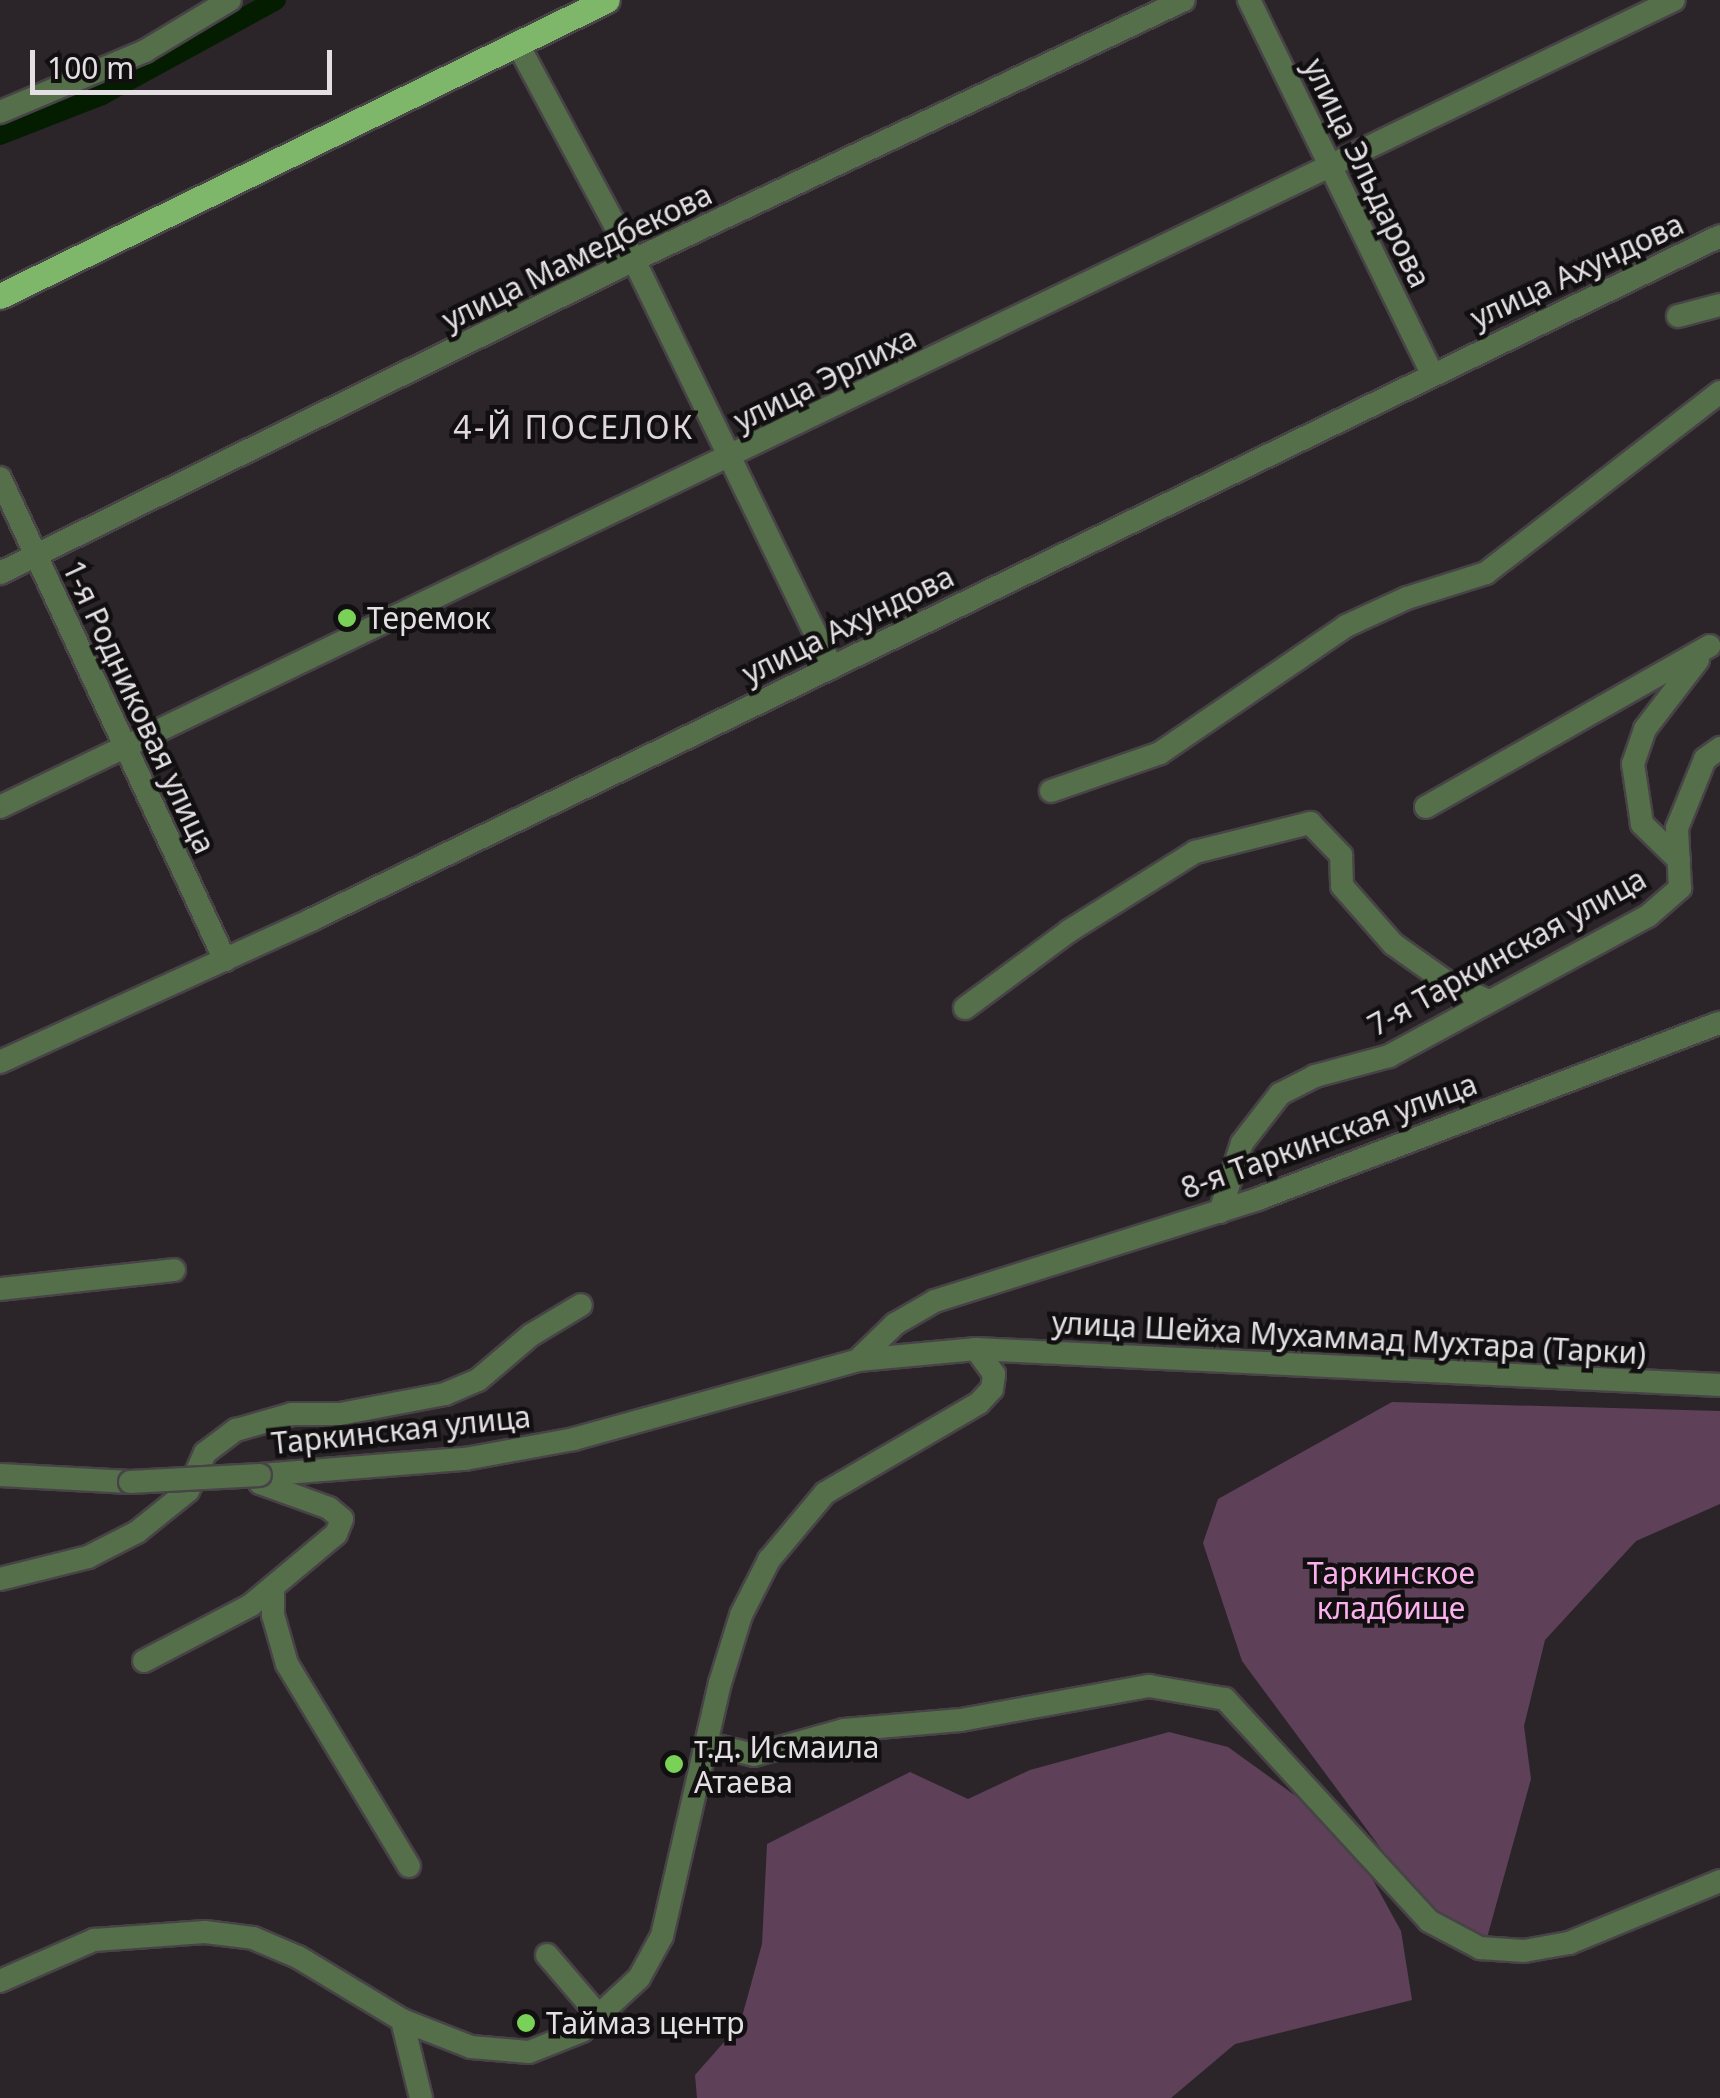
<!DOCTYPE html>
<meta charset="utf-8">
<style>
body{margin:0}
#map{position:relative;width:1720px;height:2098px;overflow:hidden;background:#2b252a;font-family:"Noto Sans",sans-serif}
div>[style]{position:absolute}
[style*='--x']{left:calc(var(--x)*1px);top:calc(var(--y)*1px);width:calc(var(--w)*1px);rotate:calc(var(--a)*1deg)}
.green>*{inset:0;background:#5e4058}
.canal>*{height:20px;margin:-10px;padding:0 10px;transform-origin:10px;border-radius:10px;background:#041d00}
.roads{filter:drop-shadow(2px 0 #484347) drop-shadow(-2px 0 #484347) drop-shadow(0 2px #484347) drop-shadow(0 -2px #484347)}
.minor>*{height:22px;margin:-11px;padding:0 11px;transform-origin:11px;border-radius:11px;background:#546f4a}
.major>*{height:25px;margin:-12.5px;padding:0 12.5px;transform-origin:12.5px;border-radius:12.5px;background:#7eb76a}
.bridges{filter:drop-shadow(2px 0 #484347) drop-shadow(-2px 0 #484347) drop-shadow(0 2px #484347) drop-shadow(0 -2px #484347)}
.minor-bridge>*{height:22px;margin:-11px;padding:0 11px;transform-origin:11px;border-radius:11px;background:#546f4a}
.dots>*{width:28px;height:28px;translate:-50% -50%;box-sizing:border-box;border:5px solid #120f11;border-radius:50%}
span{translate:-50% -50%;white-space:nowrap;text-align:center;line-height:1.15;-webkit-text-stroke:9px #120f11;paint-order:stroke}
.street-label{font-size:30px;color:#e3dfe2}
.poi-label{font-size:30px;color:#e3dfe2}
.left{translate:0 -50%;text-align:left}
.park-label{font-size:30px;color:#fab0ec}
.neighbourhood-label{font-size:32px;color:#e0d8de;letter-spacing:2.5px}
.scale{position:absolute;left:30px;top:50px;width:302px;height:45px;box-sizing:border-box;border:5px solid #e3dfe2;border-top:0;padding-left:12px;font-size:30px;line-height:35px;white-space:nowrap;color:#e3dfe2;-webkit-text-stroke:8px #120f11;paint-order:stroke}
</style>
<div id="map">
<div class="green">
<i style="clip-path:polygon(1392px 1402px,1720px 1411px,1720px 1504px,1636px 1541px,1545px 1640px,1524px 1726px,1531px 1779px,1485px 1945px,1431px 1916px,1242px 1661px,1203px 1543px,1218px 1499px)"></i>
<i style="clip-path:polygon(1169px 1732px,1228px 1747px,1329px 1820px,1357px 1851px,1401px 1931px,1412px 2000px,1235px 2044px,1171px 2098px,697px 2098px,695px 2075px,740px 2024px,762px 1944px,767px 1844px,910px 1772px,968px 1799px,1030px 1770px)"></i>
</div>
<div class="canal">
<i style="--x:0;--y:135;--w:110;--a:-21.4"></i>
<i style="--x:102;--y:95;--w:198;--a:-28.6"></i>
</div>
<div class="roads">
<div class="minor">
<i style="--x:1249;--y:0;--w:414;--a:63.9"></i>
<i style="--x:517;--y:43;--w:247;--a:61.7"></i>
<i style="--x:634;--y:260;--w:453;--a:64.1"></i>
<i style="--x:0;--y:112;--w:157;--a:-22.8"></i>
<i style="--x:145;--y:51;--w:99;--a:-31"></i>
<i style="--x:1678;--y:316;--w:43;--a:-14.7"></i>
<i style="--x:0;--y:478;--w:532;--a:64.98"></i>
<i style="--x:0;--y:573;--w:707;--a:-26.28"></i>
<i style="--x:634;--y:260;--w:608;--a:-25.3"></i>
<i style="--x:1051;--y:791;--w:115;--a:-19.2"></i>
<i style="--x:1160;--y:753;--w:225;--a:-34.3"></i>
<i style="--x:1346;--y:626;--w:67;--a:-24.7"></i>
<i style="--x:1407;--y:598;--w:83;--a:-17.6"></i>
<i style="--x:1486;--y:573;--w:296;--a:-37.7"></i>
<i style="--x:0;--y:807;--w:1858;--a:-25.74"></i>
<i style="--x:1426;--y:807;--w:326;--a:-29.6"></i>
<i style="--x:1679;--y:860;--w:52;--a:-135.8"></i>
<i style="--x:1642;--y:824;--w:61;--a:-98.5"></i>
<i style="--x:1633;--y:764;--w:37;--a:-71"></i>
<i style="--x:1645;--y:729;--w:87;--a:-52.5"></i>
<i style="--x:965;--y:1008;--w:129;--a:-36.5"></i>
<i style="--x:1069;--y:931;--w:149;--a:-32.1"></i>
<i style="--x:1195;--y:852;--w:119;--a:-14.2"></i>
<i style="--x:1310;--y:823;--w:45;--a:45.9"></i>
<i style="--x:1341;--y:855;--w:31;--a:88"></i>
<i style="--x:1342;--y:886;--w:77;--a:48.7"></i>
<i style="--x:1393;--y:944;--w:71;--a:35.3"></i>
<i style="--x:1451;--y:985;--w:41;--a:22.8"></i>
<i style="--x:0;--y:1062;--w:342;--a:-24.5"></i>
<i style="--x:311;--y:920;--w:1566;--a:-25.89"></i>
<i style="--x:1220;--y:1212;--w:72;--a:-72.3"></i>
<i style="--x:1242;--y:1143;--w:62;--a:-52.2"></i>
<i style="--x:1280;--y:1094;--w:39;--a:-27"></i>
<i style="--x:1315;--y:1076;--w:77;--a:-15.1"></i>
<i style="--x:1389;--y:1056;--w:294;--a:-28.4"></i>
<i style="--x:1648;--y:916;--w:43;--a:-41.2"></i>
<i style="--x:1680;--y:888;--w:60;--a:-92.9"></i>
<i style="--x:1677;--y:828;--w:74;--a:-67.9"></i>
<i style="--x:1705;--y:759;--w:19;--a:-36"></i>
<i style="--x:0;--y:1289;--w:175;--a:-6.2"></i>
<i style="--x:858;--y:1360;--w:52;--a:-44.2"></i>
<i style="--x:895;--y:1324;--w:46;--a:-29.9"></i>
<i style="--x:935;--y:1301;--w:339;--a:-17.5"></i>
<i style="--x:1258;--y:1199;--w:494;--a:-20.9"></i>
<i style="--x:0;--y:1475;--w:130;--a:3.1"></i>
<i style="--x:0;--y:1579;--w:91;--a:-14"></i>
<i style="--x:88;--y:1557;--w:55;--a:-27"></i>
<i style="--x:137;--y:1532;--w:65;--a:-38.8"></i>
<i style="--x:188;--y:1491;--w:42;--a:-65.9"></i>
<i style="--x:205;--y:1453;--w:39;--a:-37"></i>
<i style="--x:236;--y:1430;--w:58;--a:-15.9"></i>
<i style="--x:292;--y:1414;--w:48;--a:0"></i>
<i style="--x:340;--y:1414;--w:107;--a:-10.8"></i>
<i style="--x:445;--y:1394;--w:36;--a:-23"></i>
<i style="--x:478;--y:1380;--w:70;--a:-40.3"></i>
<i style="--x:531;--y:1335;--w:58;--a:-31"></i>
<i style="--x:273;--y:1587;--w:28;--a:90"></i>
<i style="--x:273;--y:1615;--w:51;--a:74.1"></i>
<i style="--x:287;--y:1664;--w:236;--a:58.9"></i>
<i style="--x:144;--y:1661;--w:121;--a:-27.6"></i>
<i style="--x:251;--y:1605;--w:111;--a:-39.9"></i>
<i style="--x:336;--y:1534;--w:16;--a:-68"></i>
<i style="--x:342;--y:1519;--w:17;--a:-140"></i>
<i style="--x:329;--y:1508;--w:73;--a:-160.1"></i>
<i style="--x:260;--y:1483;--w:8;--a:-90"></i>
<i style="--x:260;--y:1475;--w:206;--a:-4.5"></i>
<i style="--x:465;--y:1459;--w:111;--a:-10.4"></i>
<i style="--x:574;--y:1439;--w:295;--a:-15.5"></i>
<i style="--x:858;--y:1360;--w:119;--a:-5.3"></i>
<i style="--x:976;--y:1349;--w:745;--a:2.77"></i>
<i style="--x:709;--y:1744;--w:46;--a:13.7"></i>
<i style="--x:754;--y:1755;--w:93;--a:-15.5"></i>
<i style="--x:844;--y:1730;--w:117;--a:-4.9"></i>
<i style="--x:961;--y:1720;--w:191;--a:-10.3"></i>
<i style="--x:1149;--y:1686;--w:77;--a:9.7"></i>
<i style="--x:1225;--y:1699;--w:301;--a:47.4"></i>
<i style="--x:1429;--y:1921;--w:58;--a:27.9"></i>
<i style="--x:1480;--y:1948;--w:44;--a:3.9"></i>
<i style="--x:1524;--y:1951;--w:46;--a:-10.1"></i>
<i style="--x:1569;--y:1943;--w:163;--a:-22.3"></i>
<i style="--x:547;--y:1955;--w:82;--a:49.5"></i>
<i style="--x:0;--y:1981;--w:103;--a:-23.6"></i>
<i style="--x:94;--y:1940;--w:111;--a:-4.1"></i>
<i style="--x:205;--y:1932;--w:48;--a:7.1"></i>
<i style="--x:253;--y:1938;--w:49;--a:22.9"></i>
<i style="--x:298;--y:1957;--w:122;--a:31.2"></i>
<i style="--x:402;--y:2020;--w:74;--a:21.4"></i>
<i style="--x:471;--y:2047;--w:58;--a:4.9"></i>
<i style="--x:529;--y:2052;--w:57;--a:-21.6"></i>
<i style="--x:582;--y:2031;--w:78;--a:-42.9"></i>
<i style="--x:639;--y:1978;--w:48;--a:-61.3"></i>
<i style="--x:662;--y:1936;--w:260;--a:-77.1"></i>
<i style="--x:720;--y:1683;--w:71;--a:-72.8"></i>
<i style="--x:741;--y:1615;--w:62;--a:-63"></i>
<i style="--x:769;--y:1560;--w:87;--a:-50.1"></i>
<i style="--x:825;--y:1493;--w:178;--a:-30.3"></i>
<i style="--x:979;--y:1403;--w:19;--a:-47"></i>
<i style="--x:992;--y:1389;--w:15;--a:-82"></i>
<i style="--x:994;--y:1374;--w:31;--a:-126"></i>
<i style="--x:402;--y:2020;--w:80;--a:76.3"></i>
</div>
<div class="major">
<i style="--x:0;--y:296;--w:675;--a:-26"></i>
</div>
</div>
<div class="bridges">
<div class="minor-bridge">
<i style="--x:130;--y:1482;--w:130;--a:-3.1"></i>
</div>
</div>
<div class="dots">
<i style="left:347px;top:618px;background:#79d158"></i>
<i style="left:674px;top:1764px;background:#79d158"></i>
<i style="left:526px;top:2023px;background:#79d158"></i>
</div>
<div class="street-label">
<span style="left:1367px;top:173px;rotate:64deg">улица Эльдарова</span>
<span style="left:577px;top:257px;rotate:-26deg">улица Мамедбекова</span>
<span style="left:1577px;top:271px;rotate:-25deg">улица Ахундова</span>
<span style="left:825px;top:379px;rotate:-26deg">улица Эрлиха</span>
<span style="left:848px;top:625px;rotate:-26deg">улица Ахундова</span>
<span style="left:139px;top:707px;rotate:65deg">1-я Родниковая улица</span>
<span style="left:1507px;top:952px;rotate:-29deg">7-я Таркинская улица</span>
<span style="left:1329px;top:1136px;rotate:-20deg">8-я Таркинская улица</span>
<span style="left:1349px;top:1338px;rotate:3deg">улица Шейха Мухаммад Мухтара (Тарки)</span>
<span style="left:401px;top:1430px;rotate:-6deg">Таркинская улица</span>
</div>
<div class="poi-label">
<span class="left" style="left:367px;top:618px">Теремок</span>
<span class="left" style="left:694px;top:1764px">т.д. Исмаила<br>Атаева</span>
<span class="left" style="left:546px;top:2023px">Таймаз центр</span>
</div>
<div class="park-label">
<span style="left:1391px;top:1590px">Таркинское<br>кладбище</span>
</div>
<div class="neighbourhood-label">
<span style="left:574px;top:427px">4-Й ПОСЕЛОК</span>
</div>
<div class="scale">100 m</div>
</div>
